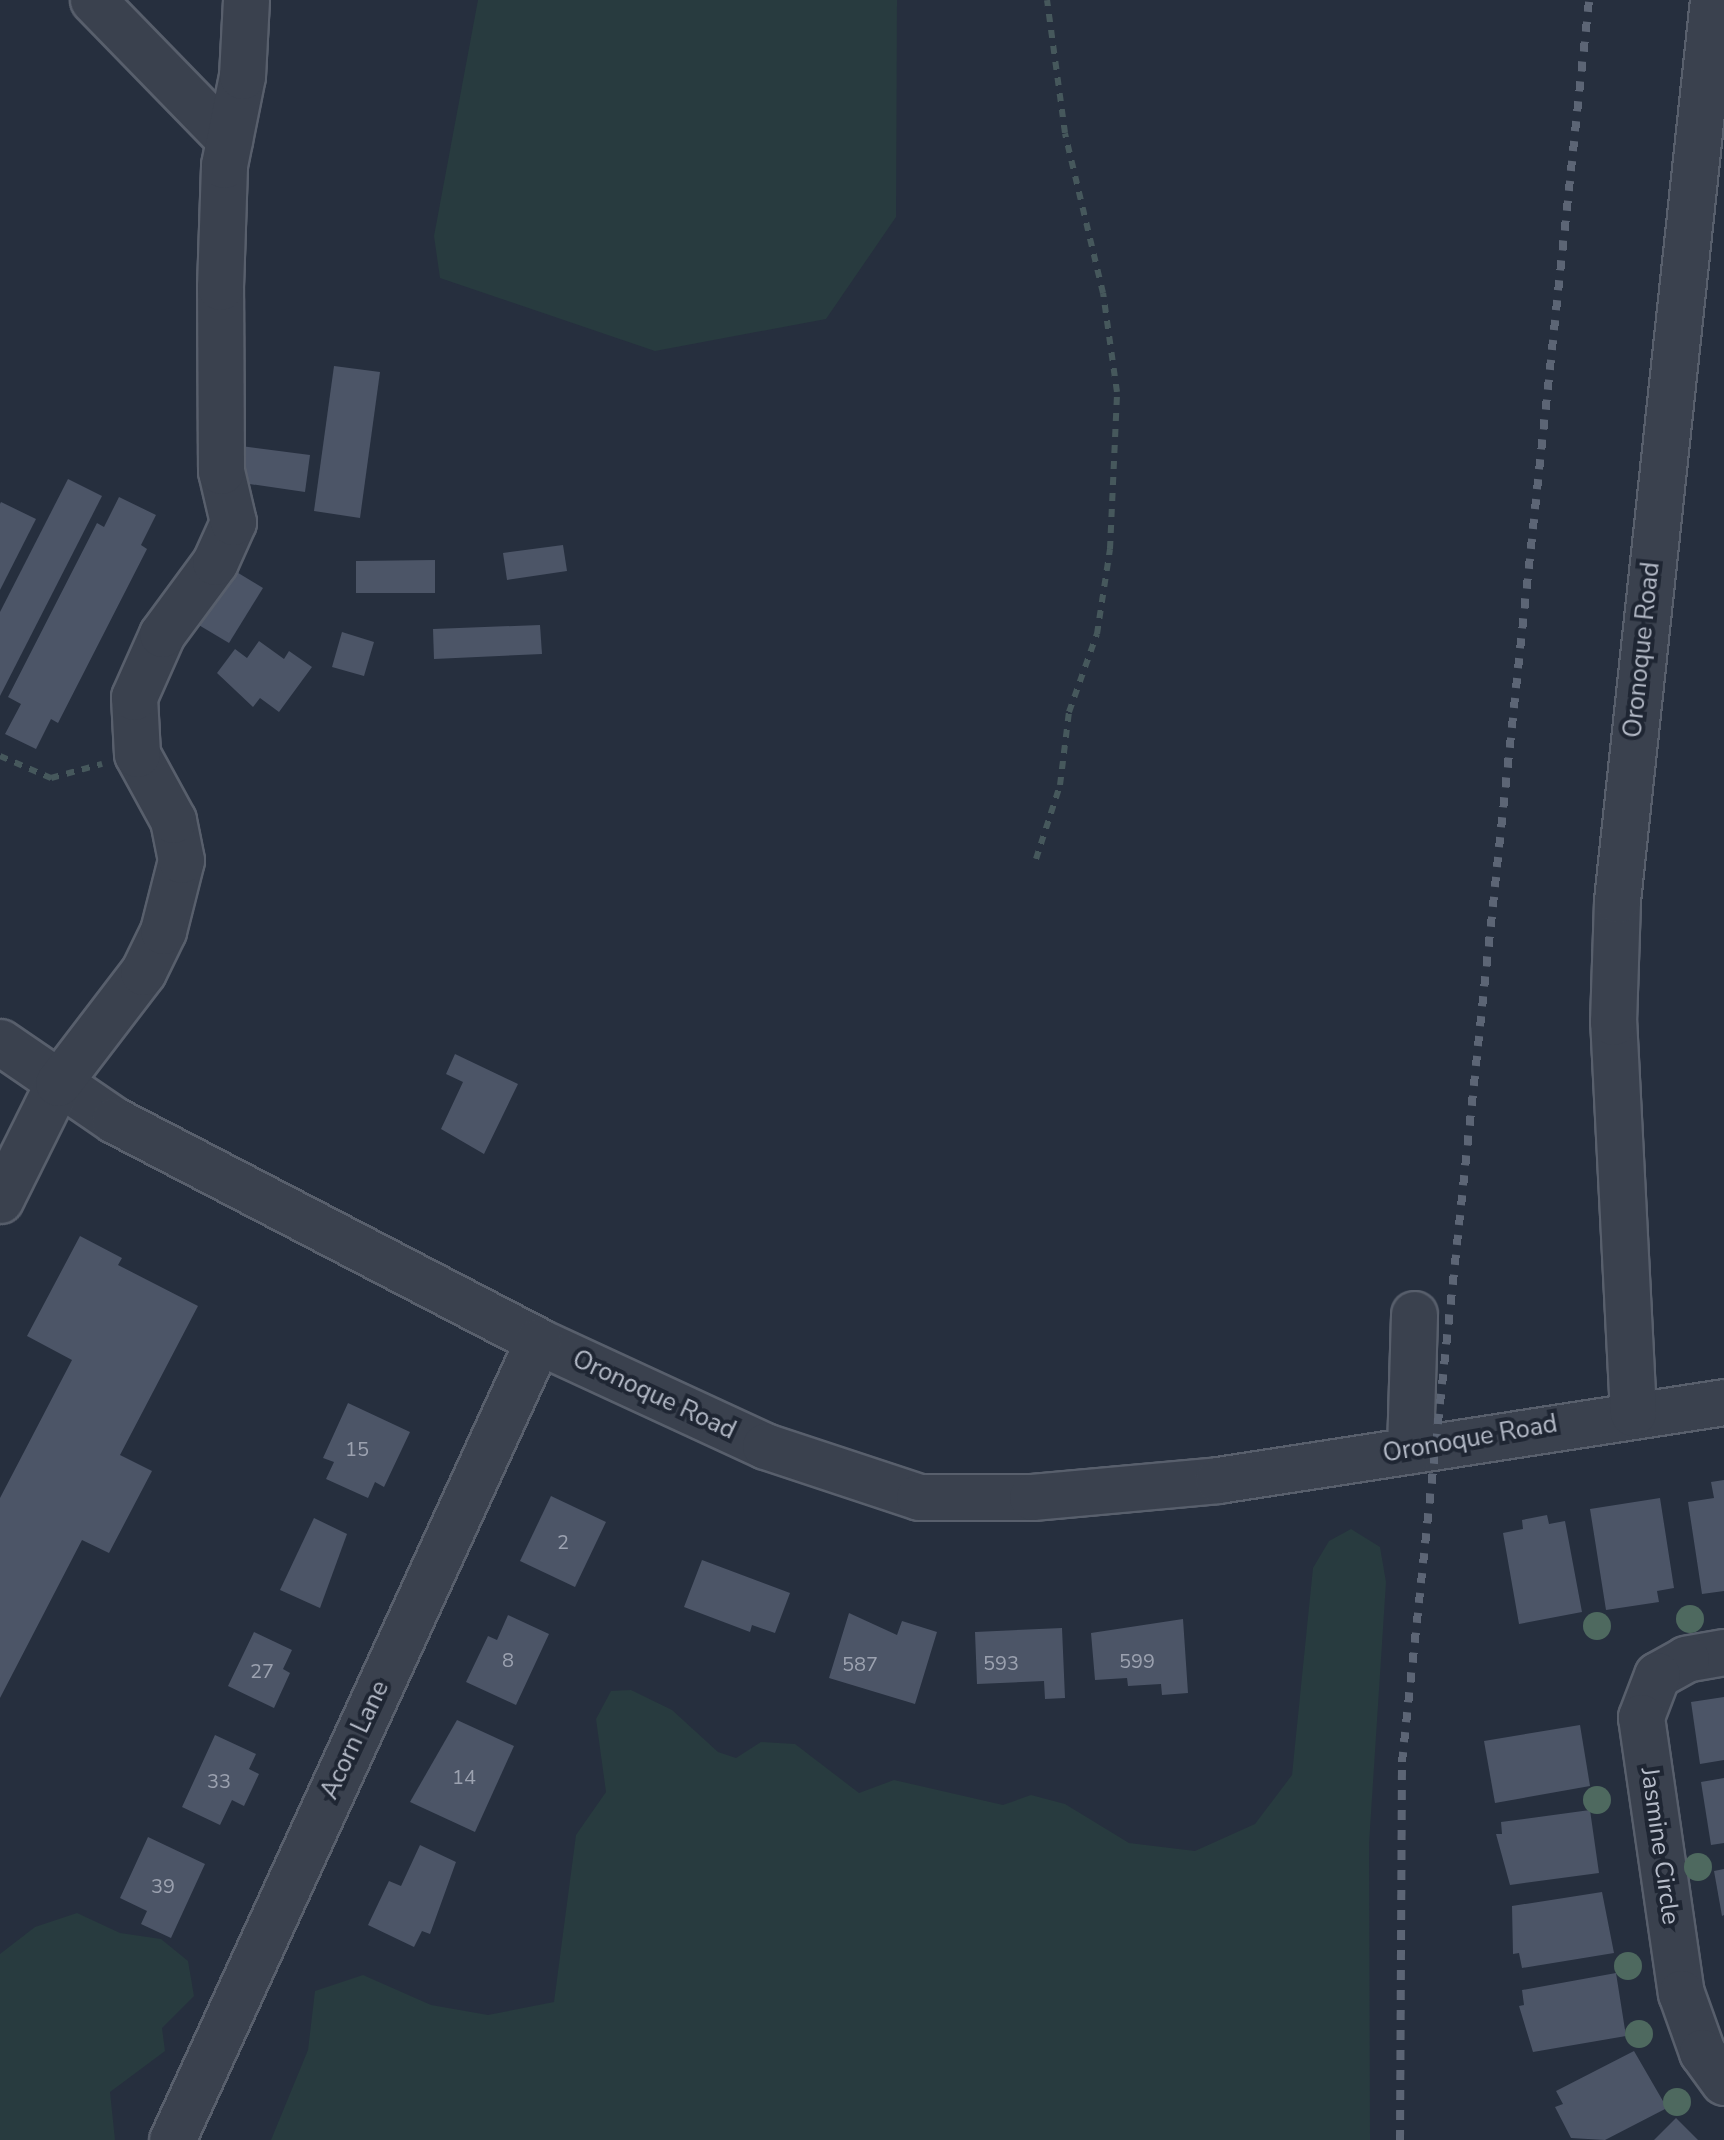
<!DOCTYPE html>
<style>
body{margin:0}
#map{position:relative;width:1724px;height:2140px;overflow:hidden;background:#262f3e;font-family:"Nunito Sans",sans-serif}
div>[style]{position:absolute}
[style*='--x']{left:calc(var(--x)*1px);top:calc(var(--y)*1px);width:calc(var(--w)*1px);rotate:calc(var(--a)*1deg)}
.green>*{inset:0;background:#283b3f}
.building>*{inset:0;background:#4c5567}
.path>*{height:6px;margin-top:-3px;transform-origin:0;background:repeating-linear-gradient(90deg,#46585c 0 8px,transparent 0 16px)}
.roads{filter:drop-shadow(2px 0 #585f6c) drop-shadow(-2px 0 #585f6c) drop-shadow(0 2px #585f6c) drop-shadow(0 -2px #585f6c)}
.minor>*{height:45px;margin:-22.5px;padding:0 22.5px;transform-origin:22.5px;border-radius:22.5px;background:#3a414e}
.rail>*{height:8px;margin-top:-4px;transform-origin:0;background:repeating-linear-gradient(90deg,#5c6575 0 10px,transparent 0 20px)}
.trees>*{width:28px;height:28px;margin:-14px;border-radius:50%;background:#4e695f}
span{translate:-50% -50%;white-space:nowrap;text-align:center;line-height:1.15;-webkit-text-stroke:8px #1f2633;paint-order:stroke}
.number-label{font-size:20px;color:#9ca2b0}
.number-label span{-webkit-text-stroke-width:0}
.street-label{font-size:25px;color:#b6bcc9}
</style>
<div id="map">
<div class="green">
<i style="clip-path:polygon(478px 0,897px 0,896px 217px,826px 319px,655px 351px,440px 278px,434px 236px)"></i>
<i style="clip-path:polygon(1351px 1529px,1380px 1547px,1386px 1582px,1369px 1844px,1370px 2140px,271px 2140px,308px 2050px,315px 1991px,363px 1975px,431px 2005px,488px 2015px,554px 2002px,576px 1835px,606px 1792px,596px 1719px,611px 1691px,631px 1690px,672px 1710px,718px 1752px,736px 1758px,761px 1742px,795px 1744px,859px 1793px,894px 1780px,1003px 1805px,1031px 1795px,1065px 1804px,1129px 1843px,1195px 1851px,1255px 1824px,1292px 1775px,1313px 1568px,1329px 1541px)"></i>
<i style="clip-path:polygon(77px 1913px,120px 1933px,161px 1939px,188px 1961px,194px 1996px,162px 2028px,165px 2051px,110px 2092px,115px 2140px,0 2140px,0 1954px,35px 1927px)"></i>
</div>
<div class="building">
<i style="clip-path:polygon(334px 366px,380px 372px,360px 518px,314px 511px)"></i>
<i style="clip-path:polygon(241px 446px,310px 455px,305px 492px,236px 482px)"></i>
<i style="clip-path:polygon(68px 479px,102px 496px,0 696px,0 612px)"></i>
<i style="clip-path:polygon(119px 497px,156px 515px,141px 545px,147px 549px,58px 723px,51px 719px,36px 749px,5px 734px,21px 704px,8px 697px,97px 523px,104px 527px)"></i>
<i style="clip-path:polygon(1px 502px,36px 519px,0 590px,0 504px)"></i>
<i style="clip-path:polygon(563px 545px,567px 571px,507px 580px,503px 553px)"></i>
<i style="clip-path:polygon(435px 560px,435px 593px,356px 593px,356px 561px)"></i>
<i style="clip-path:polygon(230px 568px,263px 588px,229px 643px,197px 624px)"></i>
<i style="clip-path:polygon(540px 625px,542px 654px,434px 659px,433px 629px)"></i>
<i style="clip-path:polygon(342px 632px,374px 642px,364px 676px,332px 667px)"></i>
<i style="clip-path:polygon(259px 641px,284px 659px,289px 651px,312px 667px,279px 712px,260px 698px,253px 707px,217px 673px,235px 649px,247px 658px)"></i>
<i style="clip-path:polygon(455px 1054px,518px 1084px,484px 1154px,441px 1129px,463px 1082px,446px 1074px)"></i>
<i style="clip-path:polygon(80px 1236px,122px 1258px,118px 1265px,198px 1306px,120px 1455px,152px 1471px,109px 1553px,82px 1540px,0 1698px,0 1498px,72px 1360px,27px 1336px)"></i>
<i style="clip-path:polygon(348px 1403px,410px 1432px,384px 1487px,375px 1482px,368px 1498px,326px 1479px,334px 1462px,323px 1458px)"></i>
<i style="clip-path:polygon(1724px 1480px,1724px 1591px,1702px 1594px,1688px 1502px,1714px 1498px,1711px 1482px)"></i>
<i style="clip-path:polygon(551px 1496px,606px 1522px,575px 1587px,520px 1561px)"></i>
<i style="clip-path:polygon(1660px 1498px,1674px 1588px,1657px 1591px,1659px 1602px,1606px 1610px,1590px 1509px)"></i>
<i style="clip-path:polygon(1547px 1515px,1549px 1524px,1565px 1521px,1582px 1612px,1519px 1624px,1503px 1533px,1523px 1529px,1522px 1520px)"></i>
<i style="clip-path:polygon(314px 1518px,347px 1534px,320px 1608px,280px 1590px)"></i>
<i style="clip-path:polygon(702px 1560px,790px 1593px,775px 1633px,752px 1625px,750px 1632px,684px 1607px)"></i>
<i style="clip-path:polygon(849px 1613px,897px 1635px,902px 1621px,937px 1632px,915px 1704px,829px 1678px)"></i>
<i style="clip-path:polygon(508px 1615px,549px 1634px,516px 1705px,466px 1682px,488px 1636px,497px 1640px)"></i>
<i style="clip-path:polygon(1183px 1619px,1188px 1693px,1162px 1695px,1161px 1684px,1128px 1686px,1127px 1678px,1095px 1680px,1091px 1633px)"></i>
<i style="clip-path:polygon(1062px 1628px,1065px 1698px,1045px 1699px,1044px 1681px,977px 1684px,975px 1632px)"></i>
<i style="clip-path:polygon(254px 1632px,292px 1650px,283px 1669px,290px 1673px,274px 1708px,228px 1686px)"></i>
<i style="clip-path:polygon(1724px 1697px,1724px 1760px,1700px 1764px,1691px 1702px)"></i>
<i style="clip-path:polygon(457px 1720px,514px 1746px,475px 1832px,410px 1802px)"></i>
<i style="clip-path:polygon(1580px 1725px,1590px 1786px,1495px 1803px,1484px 1741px)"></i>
<i style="clip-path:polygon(215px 1735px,256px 1754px,249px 1769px,259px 1774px,244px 1806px,232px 1800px,220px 1825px,182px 1807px)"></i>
<i style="clip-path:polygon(1724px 1778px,1724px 1843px,1711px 1845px,1701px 1782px)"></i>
<i style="clip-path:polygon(1590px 1810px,1599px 1873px,1510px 1885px,1496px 1834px,1502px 1834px,1501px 1822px)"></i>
<i style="clip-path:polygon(148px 1837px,205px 1864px,171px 1938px,141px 1924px,147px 1911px,120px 1898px)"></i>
<i style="clip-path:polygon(420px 1845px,456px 1862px,430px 1934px,422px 1931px,414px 1947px,368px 1925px,389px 1881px,401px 1886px)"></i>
<i style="clip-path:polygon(1724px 1869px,1724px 1915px,1722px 1916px,1714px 1871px)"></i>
<i style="clip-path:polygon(1602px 1892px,1614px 1953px,1522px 1968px,1519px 1953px,1513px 1954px,1512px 1906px)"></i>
<i style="clip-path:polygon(1616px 1973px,1626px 2036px,1533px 2052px,1519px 2006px,1524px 2005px,1522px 1990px)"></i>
<i style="clip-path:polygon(1634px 2051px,1667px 2108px,1605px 2140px,1571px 2138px,1555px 2107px,1563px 2104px,1556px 2091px)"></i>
<i style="clip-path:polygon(1676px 2118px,1698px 2140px,1654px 2140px)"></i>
</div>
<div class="path">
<i style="--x:0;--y:756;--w:56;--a:23.3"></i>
<i style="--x:51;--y:778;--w:53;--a:-15.4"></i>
<i style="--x:1036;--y:859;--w:78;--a:-72"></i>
<i style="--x:1060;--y:785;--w:74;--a:-83"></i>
<i style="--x:1069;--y:712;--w:83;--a:-70.3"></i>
<i style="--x:1097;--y:634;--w:86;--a:-81.3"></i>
<i style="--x:1110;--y:549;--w:157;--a:-87.4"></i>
<i style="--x:1117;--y:392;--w:100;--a:-98"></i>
<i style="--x:1103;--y:293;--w:164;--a:-103.4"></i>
<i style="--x:1065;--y:133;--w:134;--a:-97.7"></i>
</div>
<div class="roads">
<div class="minor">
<i style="--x:93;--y:0;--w:195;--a:45.8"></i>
<i style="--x:0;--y:1042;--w:138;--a:34.4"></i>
<i style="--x:114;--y:1120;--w:478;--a:27.5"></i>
<i style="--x:538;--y:1341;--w:250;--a:24.8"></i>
<i style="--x:765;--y:1446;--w:162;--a:18.3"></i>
<i style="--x:919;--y:1497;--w:113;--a:0"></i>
<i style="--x:1032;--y:1497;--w:187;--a:-5.2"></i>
<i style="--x:1218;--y:1480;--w:512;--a:-8.76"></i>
<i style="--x:0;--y:1200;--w:131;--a:-63.6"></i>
<i style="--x:58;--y:1083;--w:140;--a:-52.6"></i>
<i style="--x:143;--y:972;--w:46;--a:-64"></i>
<i style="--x:163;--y:931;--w:73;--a:-75.8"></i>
<i style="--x:181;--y:860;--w:41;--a:-101.3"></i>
<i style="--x:173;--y:820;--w:75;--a:-118.6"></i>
<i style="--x:137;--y:754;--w:57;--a:-93"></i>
<i style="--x:134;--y:697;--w:69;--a:-66"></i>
<i style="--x:162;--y:634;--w:89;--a:-53.6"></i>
<i style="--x:215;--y:562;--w:44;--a:-65.8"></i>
<i style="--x:233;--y:522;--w:52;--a:-103.2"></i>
<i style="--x:221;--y:471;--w:184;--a:-90.3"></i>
<i style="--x:220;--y:287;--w:122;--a:-88.1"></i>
<i style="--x:224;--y:165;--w:91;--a:-78.6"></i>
<i style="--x:242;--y:76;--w:76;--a:-87"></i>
<i style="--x:1633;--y:1413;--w:392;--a:-92.9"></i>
<i style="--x:1613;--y:1022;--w:122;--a:-88.1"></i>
<i style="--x:1617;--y:900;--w:905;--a:-83.91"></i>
<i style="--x:1410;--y:1450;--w:136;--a:-88.3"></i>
<i style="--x:1724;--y:1652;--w:39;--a:170"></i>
<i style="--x:1686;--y:1659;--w:33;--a:151"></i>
<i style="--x:1657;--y:1675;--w:45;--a:110.9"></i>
<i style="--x:1641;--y:1717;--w:279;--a:81.8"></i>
<i style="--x:1681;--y:1993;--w:63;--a:70.4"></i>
<i style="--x:1702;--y:2052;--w:37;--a:54"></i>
<i style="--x:172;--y:2140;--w:879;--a:-65.39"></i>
</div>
</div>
<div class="rail">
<i style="--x:1400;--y:2140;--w:378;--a:-89.7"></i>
<i style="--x:1402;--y:1762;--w:1772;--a:-83.94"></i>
</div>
<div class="trees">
<i style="left:1690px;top:1619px"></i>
<i style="left:1597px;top:1626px"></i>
<i style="left:1597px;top:1800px"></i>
<i style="left:1698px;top:1867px"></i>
<i style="left:1628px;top:1966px"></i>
<i style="left:1639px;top:2034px"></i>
<i style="left:1677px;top:2102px"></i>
</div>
<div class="number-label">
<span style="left:357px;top:1449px">15</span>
<span style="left:563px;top:1542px">2</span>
<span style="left:508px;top:1660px">8</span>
<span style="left:1137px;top:1661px">599</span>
<span style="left:1001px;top:1663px">593</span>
<span style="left:860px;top:1664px">587</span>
<span style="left:262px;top:1671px">27</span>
<span style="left:464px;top:1777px">14</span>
<span style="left:219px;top:1781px">33</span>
<span style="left:163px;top:1886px">39</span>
</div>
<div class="street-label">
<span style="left:1642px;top:650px;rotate:-84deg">Oronoque Road</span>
<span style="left:654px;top:1395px;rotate:25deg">Oronoque Road</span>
<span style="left:1470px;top:1439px;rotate:-10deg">Oronoque Road</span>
<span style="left:355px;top:1740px;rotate:-65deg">Acorn Lane</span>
<span style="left:1660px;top:1846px;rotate:82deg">Jasmine Circle</span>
</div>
</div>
